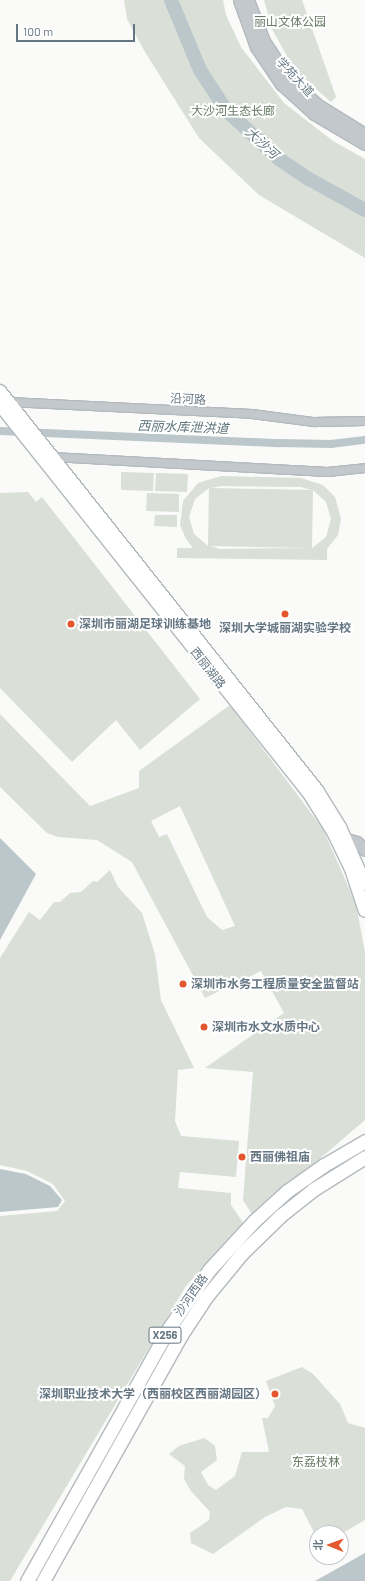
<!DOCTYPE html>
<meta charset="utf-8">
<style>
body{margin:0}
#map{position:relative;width:365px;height:1581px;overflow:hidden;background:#fafaf8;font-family:Barlow,"Noto Sans SC",sans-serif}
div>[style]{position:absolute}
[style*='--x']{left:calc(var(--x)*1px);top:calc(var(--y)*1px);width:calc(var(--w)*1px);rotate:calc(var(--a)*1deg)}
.green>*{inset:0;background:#dadfd7}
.water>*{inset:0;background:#bbc7cb}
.canal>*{height:8px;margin:-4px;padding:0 4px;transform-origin:4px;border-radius:4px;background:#bbc7cb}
.river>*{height:14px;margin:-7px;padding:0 7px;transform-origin:7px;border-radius:7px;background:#bbc7cb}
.roads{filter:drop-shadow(1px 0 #b3babf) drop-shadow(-1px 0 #b3babf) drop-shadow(0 1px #b3babf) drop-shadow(0 -1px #b3babf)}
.minor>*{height:8px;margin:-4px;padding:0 4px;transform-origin:4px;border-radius:4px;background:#c3c8cc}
.tertiary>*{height:11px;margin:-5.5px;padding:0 5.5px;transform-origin:5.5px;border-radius:5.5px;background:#c3c8cc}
.secondary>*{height:12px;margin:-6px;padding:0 6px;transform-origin:6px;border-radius:6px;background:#fff}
.primary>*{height:13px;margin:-6.5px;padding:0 6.5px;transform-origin:6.5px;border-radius:6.5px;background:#fff}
.dots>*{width:11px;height:11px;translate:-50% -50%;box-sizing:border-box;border:2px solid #fff;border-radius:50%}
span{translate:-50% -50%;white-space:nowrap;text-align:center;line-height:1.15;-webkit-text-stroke:4px #fff;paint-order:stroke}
.shield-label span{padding:1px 3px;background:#fff;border:1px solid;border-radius:3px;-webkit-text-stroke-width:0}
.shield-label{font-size:11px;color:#657683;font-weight:700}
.park-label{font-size:12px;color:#687a64}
.street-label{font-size:12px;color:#657683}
.poi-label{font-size:12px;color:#657683;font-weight:700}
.left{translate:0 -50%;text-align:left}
.right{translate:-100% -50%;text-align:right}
.water-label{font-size:13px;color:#60757c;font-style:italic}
.north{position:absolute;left:309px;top:1525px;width:40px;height:40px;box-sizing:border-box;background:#fff;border:1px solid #c1c8cd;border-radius:50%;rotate:271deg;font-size:11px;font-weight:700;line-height:16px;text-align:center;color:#657683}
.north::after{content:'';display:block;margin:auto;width:14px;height:18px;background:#e4572e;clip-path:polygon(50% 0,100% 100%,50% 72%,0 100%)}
.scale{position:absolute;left:16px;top:24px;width:119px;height:18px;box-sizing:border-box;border:2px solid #657683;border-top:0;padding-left:5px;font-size:12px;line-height:14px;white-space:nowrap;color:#657683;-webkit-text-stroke:3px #fff;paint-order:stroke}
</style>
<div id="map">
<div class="green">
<i style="clip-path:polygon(124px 0,223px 0,226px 15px,241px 47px,284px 103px,333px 141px,365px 159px,365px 258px,259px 195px,199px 138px,145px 52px,127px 19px)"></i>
<i style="clip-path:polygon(264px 0,302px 0,336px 97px,331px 102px,296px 72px,273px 31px)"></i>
<i style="clip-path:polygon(121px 472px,154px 473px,153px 491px,121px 490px)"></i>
<i style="clip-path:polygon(156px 473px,188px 474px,187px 492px,155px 491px)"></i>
<i style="clip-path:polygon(evenodd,221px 476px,301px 478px,323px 485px,335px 497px,341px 519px,338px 535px,327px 549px,327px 560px,177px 558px,177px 548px,193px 548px,186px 539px,180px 525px,183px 501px,198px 483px,221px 476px,221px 486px,301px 487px,311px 490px,211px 488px,221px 486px,221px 476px,209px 488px,208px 546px,194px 534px,189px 517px,195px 499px,209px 488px,221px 476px,313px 490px,326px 502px,331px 519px,326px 537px,312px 548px,313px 490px,221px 476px,210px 546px,310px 548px,220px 549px,210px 546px)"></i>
<i style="clip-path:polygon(28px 492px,36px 502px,42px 497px,200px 699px,140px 750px,116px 720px,72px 762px,0 688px,0 493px)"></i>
<i style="clip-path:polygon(147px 493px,179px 494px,179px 512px,146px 511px)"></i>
<i style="clip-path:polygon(155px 515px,177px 515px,177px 527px,154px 526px)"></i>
<i style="clip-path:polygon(evenodd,230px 705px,323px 829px,356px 904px,365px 952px,365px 1120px,253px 1216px,243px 1200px,253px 1072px,205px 1068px,284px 1013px,261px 971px,205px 998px,132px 862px,97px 840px,58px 837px,47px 833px,0 787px,0 714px,90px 806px,139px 788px,139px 771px,230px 705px,180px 806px,235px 926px,222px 930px,207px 917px,167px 834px,159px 837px,151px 821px,180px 806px)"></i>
<i style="clip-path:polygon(110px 870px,118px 887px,142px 913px,155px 954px,161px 1000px,194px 1068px,178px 1070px,175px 1121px,181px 1136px,239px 1141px,236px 1177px,180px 1172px,178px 1188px,231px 1193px,231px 1205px,244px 1224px,186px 1286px,10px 1581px,0 1581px,0 1216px,57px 1211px,65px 1201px,53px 1184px,27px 1171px,0 1165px,0 958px,29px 912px,40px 920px,54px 902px,60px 902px,70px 893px,81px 892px,93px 881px,97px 882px)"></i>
<i style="clip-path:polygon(302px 1367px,313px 1374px,340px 1404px,348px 1423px,365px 1428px,365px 1520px,341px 1534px,317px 1533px,317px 1538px,302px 1509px,286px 1507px,265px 1517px,213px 1554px,191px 1543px,190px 1533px,209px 1520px,210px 1512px,191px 1491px,184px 1479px,185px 1466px,169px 1454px,179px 1446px,204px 1438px,207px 1440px,215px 1446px,217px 1460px,201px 1472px,208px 1485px,216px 1490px,235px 1476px,242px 1452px,269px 1452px,262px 1418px,268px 1418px,275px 1406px,266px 1381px)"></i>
</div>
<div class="water">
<i style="clip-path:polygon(0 838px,36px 874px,0 940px)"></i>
<i style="clip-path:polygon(0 1169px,26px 1174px,50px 1186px,62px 1200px,58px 1207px,0 1212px)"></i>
<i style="clip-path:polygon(365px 1553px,365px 1581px,315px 1581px)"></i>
</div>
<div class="canal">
<i style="--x:0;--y:431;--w:279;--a:2.5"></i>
<i style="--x:279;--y:443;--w:52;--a:1.1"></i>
<i style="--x:331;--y:444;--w:34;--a:-7"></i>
</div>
<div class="river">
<i style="--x:171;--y:0;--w:76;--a:67.5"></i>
<i style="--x:200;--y:70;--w:48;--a:57"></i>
<i style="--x:226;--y:110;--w:72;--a:42.8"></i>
<i style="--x:279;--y:159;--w:36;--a:34"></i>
<i style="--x:309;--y:179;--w:64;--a:29"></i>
</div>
<div class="roads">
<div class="minor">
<i style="--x:9;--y:402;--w:243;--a:2.8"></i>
<i style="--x:252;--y:414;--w:63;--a:7.4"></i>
<i style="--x:314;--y:422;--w:51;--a:-1.1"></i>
<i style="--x:52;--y:457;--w:276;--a:3.1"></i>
<i style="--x:328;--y:472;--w:37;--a:-6"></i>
</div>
<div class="tertiary">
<i style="--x:239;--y:0;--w:50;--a:70.1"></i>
<i style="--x:256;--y:47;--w:45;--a:56"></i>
<i style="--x:281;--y:84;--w:45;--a:42.3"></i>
<i style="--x:314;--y:114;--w:59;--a:30.5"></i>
<i style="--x:248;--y:0;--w:44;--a:68.7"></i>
<i style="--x:264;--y:41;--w:42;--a:56.7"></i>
<i style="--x:287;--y:76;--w:42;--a:43.1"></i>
<i style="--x:318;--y:105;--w:55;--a:31.7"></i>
<i style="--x:346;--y:839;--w:11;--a:15"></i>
<i style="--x:357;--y:842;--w:11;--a:45"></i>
</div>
<div class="secondary">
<i style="--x:0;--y:391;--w:510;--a:51.53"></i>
<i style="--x:317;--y:790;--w:44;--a:58.1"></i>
<i style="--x:340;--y:827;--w:62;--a:66.3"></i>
<i style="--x:0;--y:405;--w:498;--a:51.5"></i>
<i style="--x:310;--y:795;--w:44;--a:58.1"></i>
<i style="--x:333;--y:832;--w:41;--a:64.1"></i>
<i style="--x:351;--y:869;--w:44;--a:71.6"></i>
</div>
<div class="primary">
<i style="--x:27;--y:1581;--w:290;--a:-60.7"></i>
<i style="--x:169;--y:1328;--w:70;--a:-55.4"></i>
<i style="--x:209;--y:1270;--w:67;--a:-47.4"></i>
<i style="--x:254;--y:1221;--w:45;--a:-42.3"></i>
<i style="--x:287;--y:1191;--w:45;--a:-35.1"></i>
<i style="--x:324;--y:1165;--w:48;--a:-30.3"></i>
<i style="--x:43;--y:1581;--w:282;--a:-60.7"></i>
<i style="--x:181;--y:1335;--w:45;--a:-56.7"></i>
<i style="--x:206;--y:1297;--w:57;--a:-50.7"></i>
<i style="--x:242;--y:1253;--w:53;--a:-44.2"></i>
<i style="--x:280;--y:1216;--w:43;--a:-38.5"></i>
<i style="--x:314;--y:1189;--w:60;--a:-32.1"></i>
</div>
</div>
<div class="dots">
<i style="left:285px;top:614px;background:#e4572e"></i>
<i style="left:71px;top:624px;background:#e4572e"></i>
<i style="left:183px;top:984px;background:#e4572e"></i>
<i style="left:204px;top:1027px;background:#e4572e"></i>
<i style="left:242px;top:1157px;background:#e4572e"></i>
<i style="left:275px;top:1394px;background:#e4572e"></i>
</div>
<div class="shield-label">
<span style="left:165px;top:1335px">X256</span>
</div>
<div class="park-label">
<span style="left:290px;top:22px">丽山文体公园</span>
<span style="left:233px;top:111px">大沙河生态长廊</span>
<span style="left:316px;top:1462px">东荔枝林</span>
</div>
<div class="street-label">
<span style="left:295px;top:77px;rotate:47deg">学苑大道</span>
<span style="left:188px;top:399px;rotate:3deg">沿河路</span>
<span style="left:208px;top:668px;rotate:52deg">西丽湖路</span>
<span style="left:191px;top:1295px;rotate:-55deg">沙河西路</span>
</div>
<div class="poi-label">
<span class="left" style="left:79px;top:624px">深圳市丽湖足球训练基地</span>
<span style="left:285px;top:628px">深圳大学城丽湖实验学校</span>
<span class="left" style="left:191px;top:984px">深圳市水务工程质量安全监督站</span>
<span class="left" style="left:212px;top:1027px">深圳市水文水质中心</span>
<span class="left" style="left:250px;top:1157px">西丽佛祖庙</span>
<span class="right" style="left:267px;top:1394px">深圳职业技术大学（西丽校区西丽湖园区）</span>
</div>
<div class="water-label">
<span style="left:262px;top:143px;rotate:42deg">大沙河</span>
<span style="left:183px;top:427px;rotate:2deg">西丽水库泄洪道</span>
</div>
<div class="north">北</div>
<div class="scale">100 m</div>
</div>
